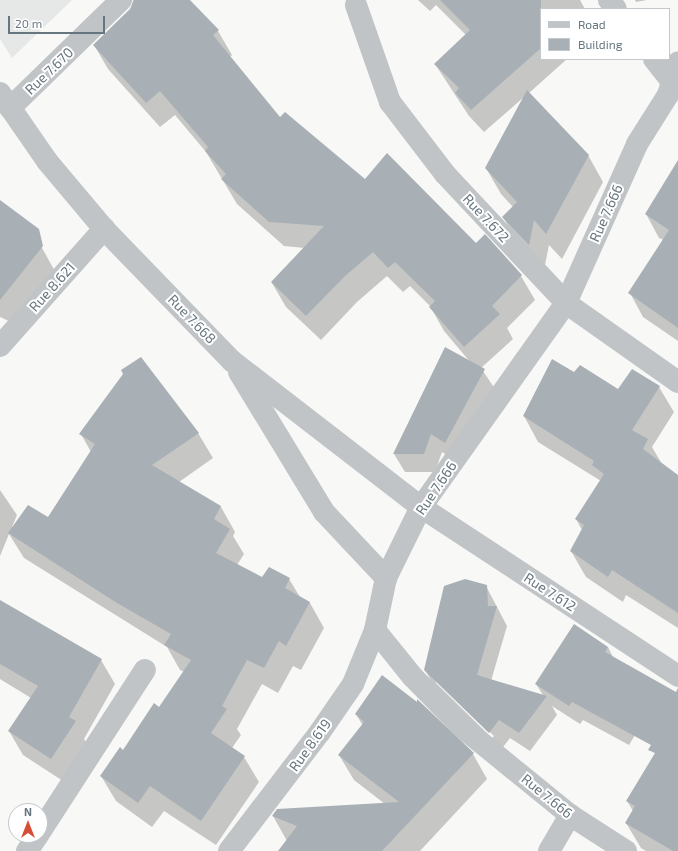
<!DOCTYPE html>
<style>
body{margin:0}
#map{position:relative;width:678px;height:851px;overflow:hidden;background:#f8f8f6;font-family:"Exo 2",sans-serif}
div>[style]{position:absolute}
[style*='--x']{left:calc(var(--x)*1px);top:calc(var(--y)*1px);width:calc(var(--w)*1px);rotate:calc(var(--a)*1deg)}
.built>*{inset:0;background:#e6e8e7}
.shadow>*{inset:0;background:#0003}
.building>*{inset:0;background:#a8b0b5}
.street>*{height:22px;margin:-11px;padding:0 11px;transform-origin:11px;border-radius:11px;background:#c0c4c7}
span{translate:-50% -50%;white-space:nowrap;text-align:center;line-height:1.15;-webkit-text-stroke:4px #fff;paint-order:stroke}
.street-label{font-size:14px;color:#66767f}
.legend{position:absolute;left:540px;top:8px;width:130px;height:52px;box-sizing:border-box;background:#fff;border:1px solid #c2c8cc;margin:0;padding:5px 7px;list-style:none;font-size:12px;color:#66767f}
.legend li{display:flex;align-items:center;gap:8px;height:20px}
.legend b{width:20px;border:1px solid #c2c8cc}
.north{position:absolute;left:8px;top:803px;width:40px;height:40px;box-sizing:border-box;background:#fff;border:1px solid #c2c8cc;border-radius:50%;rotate:0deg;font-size:11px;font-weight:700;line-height:16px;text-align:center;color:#66767f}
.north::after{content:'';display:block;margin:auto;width:14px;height:18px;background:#d64e38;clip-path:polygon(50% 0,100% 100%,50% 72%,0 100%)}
.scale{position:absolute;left:8px;top:16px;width:97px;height:18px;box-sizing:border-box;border:2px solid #66767f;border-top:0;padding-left:5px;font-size:12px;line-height:14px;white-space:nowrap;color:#66767f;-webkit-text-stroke:3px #fff;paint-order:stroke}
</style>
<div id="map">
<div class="built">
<i style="clip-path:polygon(0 0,72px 0,12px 58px,0 39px)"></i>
</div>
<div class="shadow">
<i style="clip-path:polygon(133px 0,188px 0,218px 31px,232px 55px,230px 57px,280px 119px,365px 180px,476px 244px,484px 236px,521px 276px,535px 300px,507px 328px,513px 339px,481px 368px,495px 389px,456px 461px,442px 452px,435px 472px,405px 472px,394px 454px,471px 363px,444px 331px,430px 306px,410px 286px,403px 292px,387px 276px,357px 302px,321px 340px,286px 307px,272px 283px,305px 248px,284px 246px,237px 204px,206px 152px,175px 115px,160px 127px,108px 69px,94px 45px,131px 9px)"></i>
<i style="clip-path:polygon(418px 0,580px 0,585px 9px,541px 9px,541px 59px,567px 59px,529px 93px,588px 155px,603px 182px,562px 259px,549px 245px,544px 270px,518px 243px,503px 217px,513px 207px,501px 194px,486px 168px,524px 97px,484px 132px,469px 116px,435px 64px,466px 35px,436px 5px,430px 11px)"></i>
<i style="clip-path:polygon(635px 0,647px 0,636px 2px)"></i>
<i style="clip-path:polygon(678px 166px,678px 341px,643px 317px,630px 293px,664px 240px,659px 238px,646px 214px)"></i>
<i style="clip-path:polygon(0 235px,42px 248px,56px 273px,15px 324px,0 317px)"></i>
<i style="clip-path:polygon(575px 373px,618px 391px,659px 387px,674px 412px,652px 447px,662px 464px,678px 476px,678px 628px,626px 595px,623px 602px,586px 577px,571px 551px,582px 530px,576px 519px,601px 481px,538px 442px,524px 416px)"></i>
<i style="clip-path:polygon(198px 433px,213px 458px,179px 482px,221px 507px,235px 532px,233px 536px,244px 554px,237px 565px,263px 579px,289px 579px,300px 597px,310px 603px,324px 628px,301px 670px,293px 666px,278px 693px,262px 684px,237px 729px,241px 735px,232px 748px,244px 757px,259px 782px,216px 845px,164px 811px,152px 827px,116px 801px,101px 776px,159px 708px,184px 672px,180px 670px,167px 647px,24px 558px,9px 534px,0 556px,0 490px,17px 515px,12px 527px,49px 519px,91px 452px,81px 434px)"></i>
<i style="clip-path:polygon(evenodd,486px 586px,507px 626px,491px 681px,543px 695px,536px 684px,608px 647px,614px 659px,659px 696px,629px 745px,583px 720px,580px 724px,552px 706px,557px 715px,530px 751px,510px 738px,500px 751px,436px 689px,425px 670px,486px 586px,436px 680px,494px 736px,492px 738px,436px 683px,436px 680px)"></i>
<i style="clip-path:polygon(0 610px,101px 660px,115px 684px,84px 739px,89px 746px,66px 783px,23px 755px,9px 731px,31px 698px,0 679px)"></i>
<i style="clip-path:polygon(356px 714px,473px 754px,487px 779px,420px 851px,279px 851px,287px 841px,273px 816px,385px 804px,354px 780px,339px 755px,363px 726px)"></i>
<i style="clip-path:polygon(678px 721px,678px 851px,646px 851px,641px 848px,626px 823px,633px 811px,627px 801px)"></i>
</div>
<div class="building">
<i style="clip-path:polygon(134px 0,190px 0,219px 30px,213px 35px,280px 117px,285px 112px,365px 179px,387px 153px,476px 243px,485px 234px,522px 275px,492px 306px,500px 314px,464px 347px,429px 307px,435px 301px,395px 262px,388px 268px,373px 252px,344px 277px,306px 316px,271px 282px,324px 226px,269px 222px,221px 179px,226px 174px,205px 151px,208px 147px,160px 91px,146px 103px,93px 45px,130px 9px)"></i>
<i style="clip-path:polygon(440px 0,541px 0,541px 48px,471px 110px,455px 93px,459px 88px,434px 64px,470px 30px)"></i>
<i style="clip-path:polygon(527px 90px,589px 155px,546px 234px,534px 220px,529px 245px,502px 217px,517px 202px,485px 168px)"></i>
<i style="clip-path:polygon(678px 160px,678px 328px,628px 293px,669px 230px,645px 214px)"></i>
<i style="clip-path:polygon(0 200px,39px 229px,43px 246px,0 300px)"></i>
<i style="clip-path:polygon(445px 347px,485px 369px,445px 443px,431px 434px,424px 454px,393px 454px)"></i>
<i style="clip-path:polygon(141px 357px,199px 433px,152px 465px,221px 506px,214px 519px,230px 529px,216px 553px,262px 577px,269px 567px,290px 578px,285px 588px,310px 602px,286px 646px,279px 641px,264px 668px,247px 660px,222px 706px,227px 709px,211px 733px,245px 756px,201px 821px,150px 786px,138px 803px,100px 776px,120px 747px,123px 750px,154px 703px,159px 707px,191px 660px,164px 645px,171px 634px,117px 603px,8px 533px,28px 505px,48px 517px,95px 444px,79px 434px,123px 374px,121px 370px)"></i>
<i style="clip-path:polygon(552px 359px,574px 372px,580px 365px,618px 389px,632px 369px,660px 386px,632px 430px,648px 439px,643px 449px,678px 475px,678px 613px,612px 570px,608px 577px,570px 551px,584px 525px,575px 519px,604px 474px,592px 465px,594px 461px,523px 416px)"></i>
<i style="clip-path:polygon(465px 579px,487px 585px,488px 606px,497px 606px,477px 675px,547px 696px,519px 733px,499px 720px,489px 733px,424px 670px,444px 586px)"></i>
<i style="clip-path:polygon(0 600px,102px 659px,69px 717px,76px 721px,51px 759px,8px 731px,38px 686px,0 664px)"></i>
<i style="clip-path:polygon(574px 624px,608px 647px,605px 652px,676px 692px,678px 688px,678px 851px,673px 851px,625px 823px,635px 806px,626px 801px,655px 753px,648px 750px,651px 745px,572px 702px,569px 706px,535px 684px)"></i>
<i style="clip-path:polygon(382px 675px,417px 702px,417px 699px,474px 753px,382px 851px,278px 851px,297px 826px,272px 816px,277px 809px,399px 802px,338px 755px,364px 722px,355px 714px)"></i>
</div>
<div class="street">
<i style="--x:609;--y:0;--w:11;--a:52"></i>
<i style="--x:356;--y:5;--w:103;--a:70.7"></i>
<i style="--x:390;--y:102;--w:91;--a:52.6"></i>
<i style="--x:445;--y:174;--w:177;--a:46.8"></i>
<i style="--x:566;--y:303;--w:137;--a:35.2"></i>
<i style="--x:654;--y:59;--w:29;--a:52"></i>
<i style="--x:0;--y:93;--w:83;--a:55.3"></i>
<i style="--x:47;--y:161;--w:89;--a:50"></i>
<i style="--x:104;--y:229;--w:184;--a:45.9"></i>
<i style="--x:232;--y:361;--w:239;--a:37.7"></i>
<i style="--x:421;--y:507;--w:308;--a:33.3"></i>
<i style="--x:10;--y:108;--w:155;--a:-44.2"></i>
<i style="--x:0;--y:346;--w:157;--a:-48.4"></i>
<i style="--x:239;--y:372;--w:164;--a:58.7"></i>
<i style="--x:324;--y:512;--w:91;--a:46.8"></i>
<i style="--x:40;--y:832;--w:193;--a:-57.1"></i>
<i style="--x:27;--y:851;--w:19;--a:-55"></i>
<i style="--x:229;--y:851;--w:150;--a:-52.6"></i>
<i style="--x:320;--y:732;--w:58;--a:-55.5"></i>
<i style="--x:353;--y:684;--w:58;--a:-67.8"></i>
<i style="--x:549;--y:851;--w:42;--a:-59.7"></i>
<i style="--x:626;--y:851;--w:67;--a:-147.3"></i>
<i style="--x:570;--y:815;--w:136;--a:-140.9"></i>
<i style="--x:464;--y:729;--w:74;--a:-134.5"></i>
<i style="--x:412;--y:676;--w:59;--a:-128.8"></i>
<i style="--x:375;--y:630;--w:53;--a:-78.1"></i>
<i style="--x:386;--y:578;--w:79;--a:-63.8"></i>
<i style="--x:421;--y:507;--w:250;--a:-54.6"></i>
<i style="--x:566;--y:303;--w:174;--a:-65.9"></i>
<i style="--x:637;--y:144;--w:58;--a:-57.7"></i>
<i style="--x:668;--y:95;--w:34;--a:-73"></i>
</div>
<div class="street-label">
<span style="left:49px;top:71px;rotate:-44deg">Rue 7.670</span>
<span style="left:606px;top:213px;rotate:-66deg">Rue 7.666</span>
<span style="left:486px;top:218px;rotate:47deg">Rue 7.672</span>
<span style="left:52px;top:287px;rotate:-48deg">Rue 8.621</span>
<span style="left:192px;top:319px;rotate:46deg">Rue 7.668</span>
<span style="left:436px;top:488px;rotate:-56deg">Rue 7.666</span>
<span style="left:550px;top:592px;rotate:33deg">Rue 7.612</span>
<span style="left:310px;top:745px;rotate:-54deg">Rue 8.619</span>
<span style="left:547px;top:796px;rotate:39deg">Rue 7.666</span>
</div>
<ul class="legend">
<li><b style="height:5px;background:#c0c4c7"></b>Road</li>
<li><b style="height:11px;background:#a8b0b5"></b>Building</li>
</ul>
<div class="north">N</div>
<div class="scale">20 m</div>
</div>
